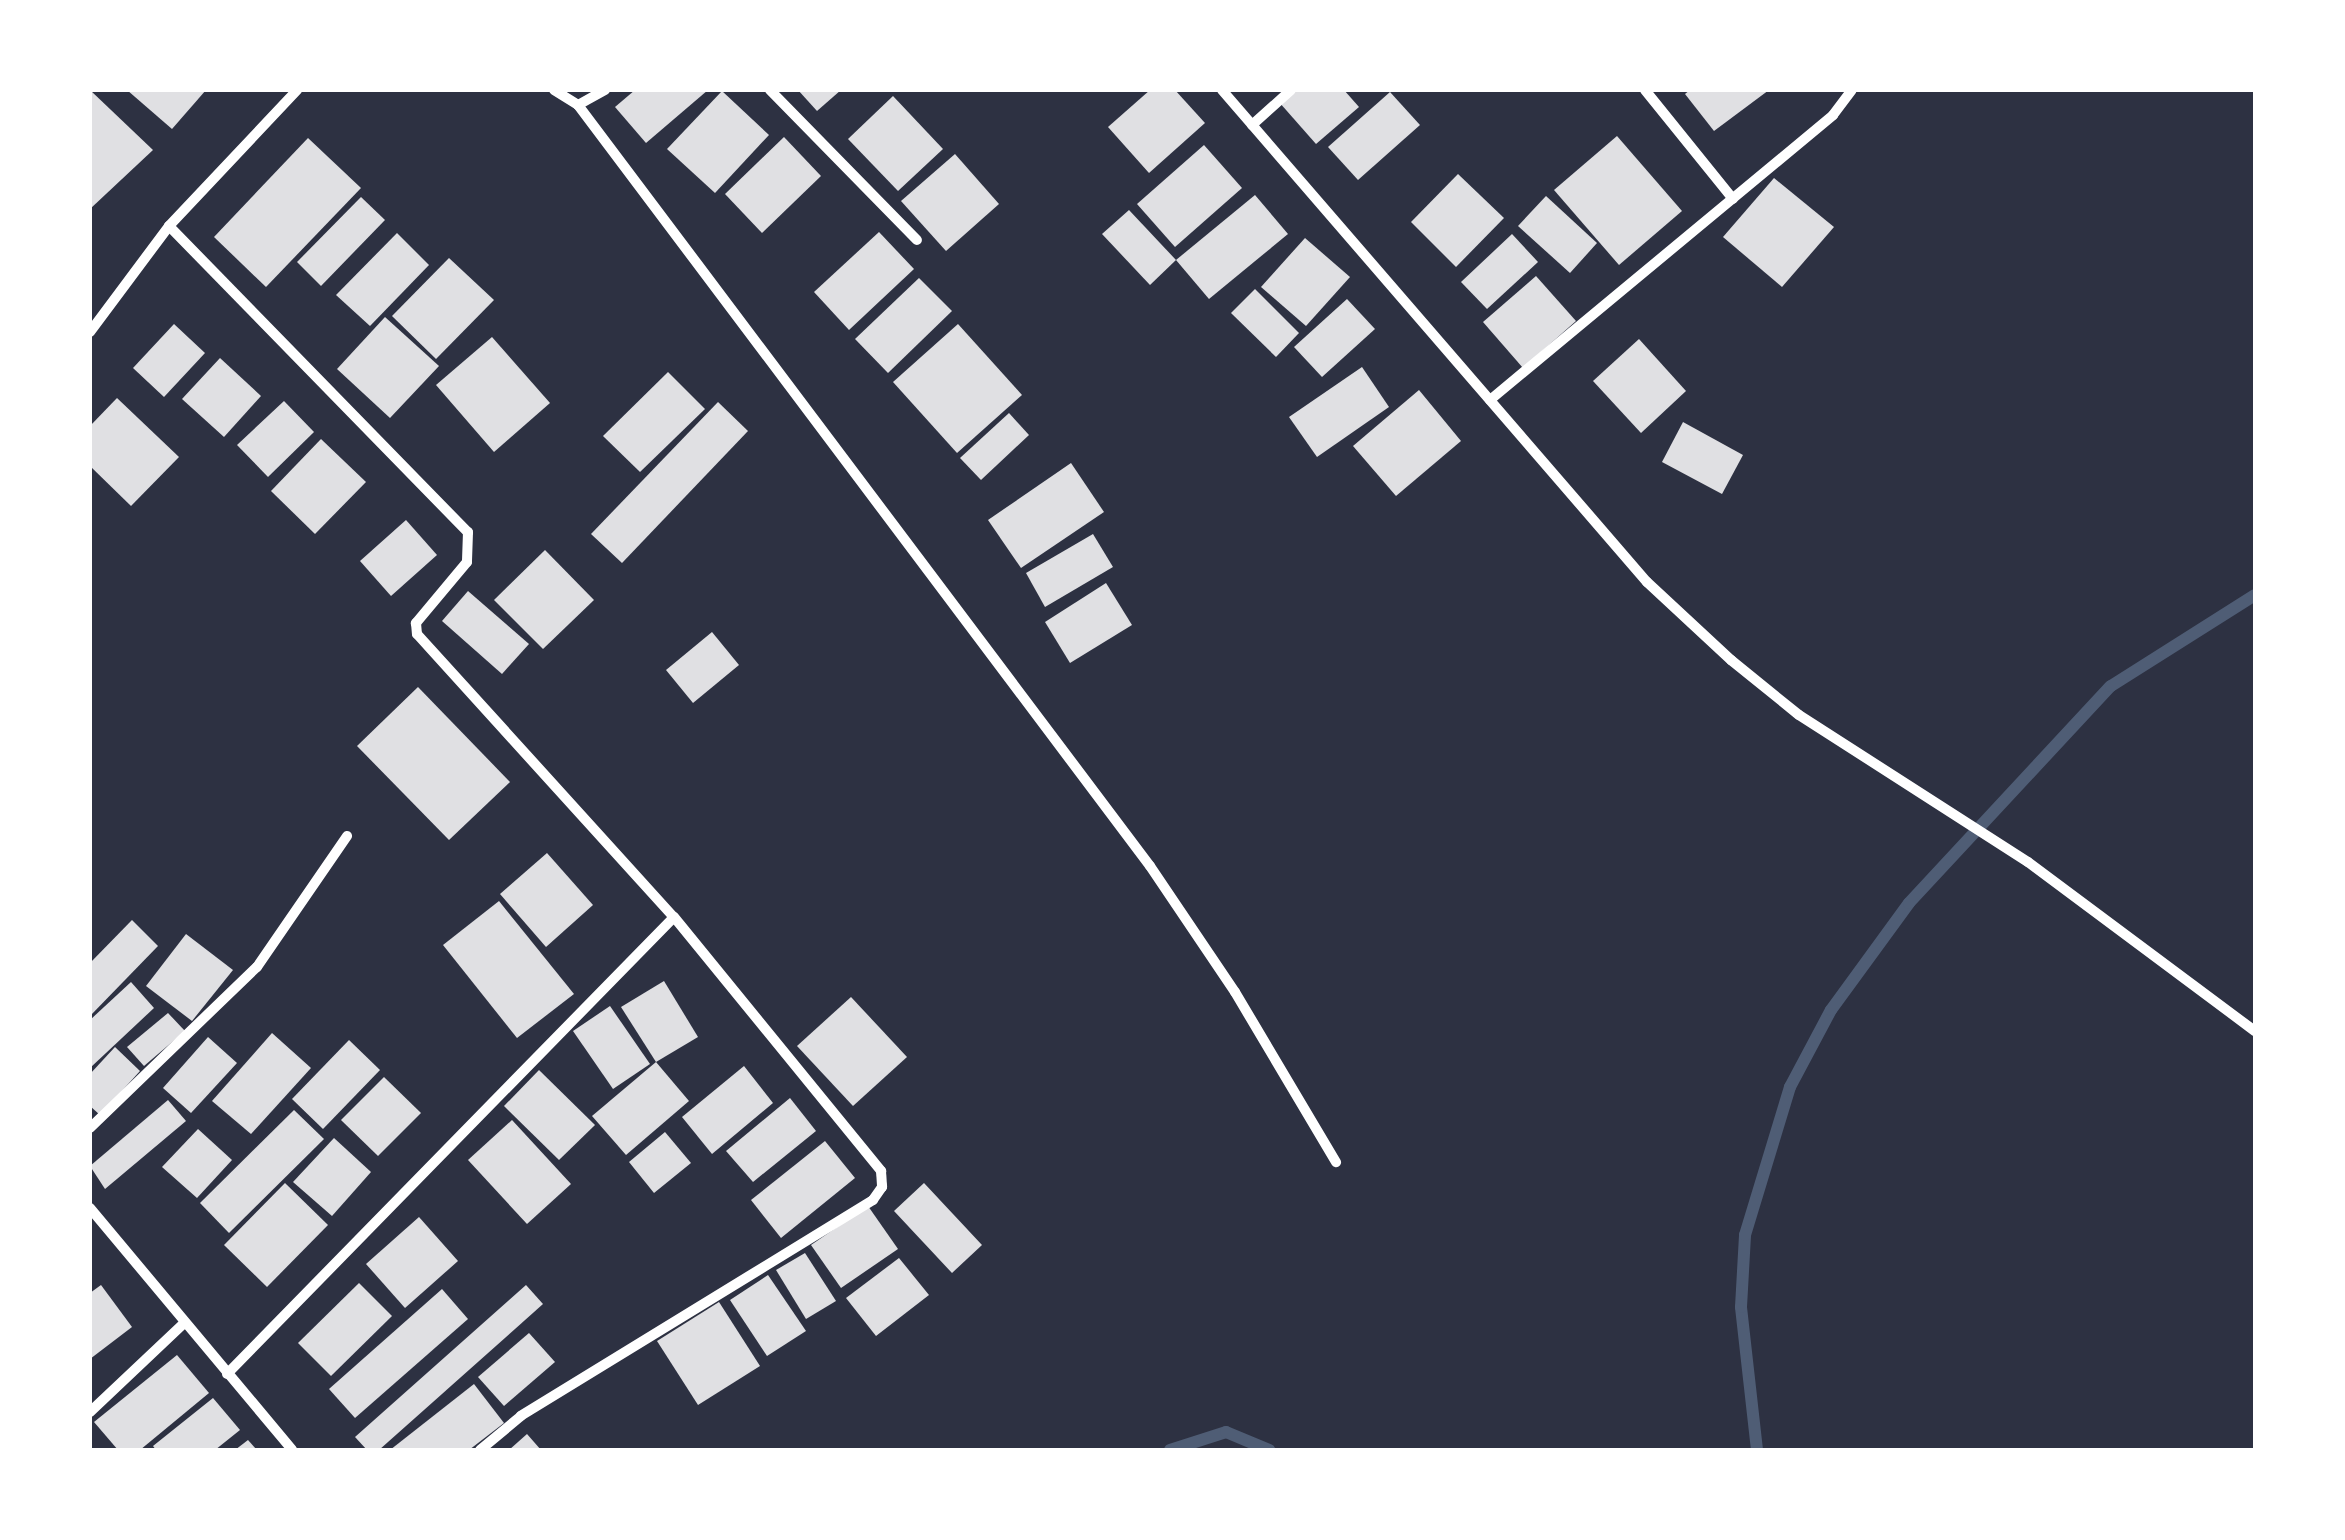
<!DOCTYPE html>
<style>
body{margin:0}
#map{position:relative;width:2345px;height:1540px;overflow:hidden;background:#2d3142;font-family:Barlow,sans-serif}
div>[style]{position:absolute}
[style*='--x']{left:calc(var(--x)*1px);top:calc(var(--y)*1px);width:calc(var(--w)*1px);rotate:calc(var(--a)*1deg)}
.stream>*{height:12px;margin:-6px;padding:0 6px;transform-origin:6px;border-radius:6px;background:#4f5d75}
.building>*{inset:0;background:#e0e0e3}
.minor>*{height:10px;margin:-5px;padding:0 5px;transform-origin:5px;border-radius:5px;background:#fff}
span{translate:-50% -50%;white-space:nowrap;text-align:center;line-height:1.15;-webkit-text-stroke:8px #fff;paint-order:stroke}
.frame{position:absolute;inset:0;border:92px solid #fff;pointer-events:none}
</style>
<div id="map">
<div class="stream">
<i style="--x:1170;--y:1450;--w:59;--a:-17.8"></i>
<i style="--x:1226;--y:1432;--w:47;--a:22.7"></i>
<i style="--x:1757;--y:1450;--w:144;--a:-96.4"></i>
<i style="--x:1741;--y:1307;--w:72;--a:-86.8"></i>
<i style="--x:1745;--y:1235;--w:155;--a:-73.1"></i>
<i style="--x:1790;--y:1087;--w:87;--a:-62"></i>
<i style="--x:1831;--y:1010;--w:132;--a:-53.9"></i>
<i style="--x:1909;--y:903;--w:296;--a:-47.1"></i>
<i style="--x:2111;--y:686;--w:170;--a:-32.3"></i>
</div>
<div class="building">
<i style="clip-path:polygon(90px 90px,153px 150px,90px 209px)"></i>
<i style="clip-path:polygon(127px 90px,206px 90px,172px 129px)"></i>
<i style="clip-path:polygon(635px 90px,708px 90px,646px 143px,615px 107px)"></i>
<i style="clip-path:polygon(798px 90px,841px 90px,817px 111px)"></i>
<i style="clip-path:polygon(1150px 90px,1175px 90px,1205px 123px,1149px 173px,1108px 127px)"></i>
<i style="clip-path:polygon(1293px 90px,1344px 90px,1359px 107px,1316px 144px,1279px 102px)"></i>
<i style="clip-path:polygon(1690px 90px,1769px 90px,1714px 131px,1685px 94px)"></i>
<i style="clip-path:polygon(722px 91px,769px 135px,715px 193px,667px 149px)"></i>
<i style="clip-path:polygon(1390px 92px,1420px 125px,1358px 180px,1328px 147px)"></i>
<i style="clip-path:polygon(893px 96px,943px 149px,898px 191px,848px 139px)"></i>
<i style="clip-path:polygon(1617px 136px,1682px 211px,1619px 265px,1554px 190px)"></i>
<i style="clip-path:polygon(784px 137px,821px 176px,762px 233px,725px 194px)"></i>
<i style="clip-path:polygon(308px 138px,361px 188px,266px 287px,214px 237px)"></i>
<i style="clip-path:polygon(1204px 145px,1242px 188px,1175px 247px,1137px 204px)"></i>
<i style="clip-path:polygon(955px 154px,999px 204px,946px 251px,901px 201px)"></i>
<i style="clip-path:polygon(1458px 174px,1504px 218px,1456px 267px,1411px 222px)"></i>
<i style="clip-path:polygon(1774px 178px,1834px 227px,1782px 287px,1723px 237px)"></i>
<i style="clip-path:polygon(1255px 195px,1288px 234px,1209px 299px,1176px 260px)"></i>
<i style="clip-path:polygon(1546px 196px,1597px 243px,1570px 273px,1518px 226px)"></i>
<i style="clip-path:polygon(361px 197px,385px 220px,321px 286px,297px 262px)"></i>
<i style="clip-path:polygon(1129px 210px,1176px 260px,1150px 285px,1102px 234px)"></i>
<i style="clip-path:polygon(879px 232px,914px 269px,849px 330px,814px 292px)"></i>
<i style="clip-path:polygon(397px 233px,429px 265px,370px 326px,336px 295px)"></i>
<i style="clip-path:polygon(1512px 234px,1538px 262px,1487px 309px,1461px 282px)"></i>
<i style="clip-path:polygon(1305px 238px,1350px 277px,1306px 326px,1261px 287px)"></i>
<i style="clip-path:polygon(449px 258px,494px 300px,436px 359px,392px 316px)"></i>
<i style="clip-path:polygon(1536px 276px,1576px 321px,1523px 368px,1483px 322px)"></i>
<i style="clip-path:polygon(919px 278px,952px 311px,888px 373px,855px 339px)"></i>
<i style="clip-path:polygon(1255px 289px,1299px 333px,1276px 357px,1231px 313px)"></i>
<i style="clip-path:polygon(1347px 299px,1375px 329px,1322px 377px,1294px 347px)"></i>
<i style="clip-path:polygon(385px 317px,439px 366px,390px 418px,337px 369px)"></i>
<i style="clip-path:polygon(174px 324px,205px 353px,164px 397px,133px 368px)"></i>
<i style="clip-path:polygon(958px 324px,1022px 395px,957px 453px,893px 382px)"></i>
<i style="clip-path:polygon(492px 337px,550px 403px,494px 452px,436px 385px)"></i>
<i style="clip-path:polygon(1639px 339px,1686px 391px,1641px 433px,1593px 381px)"></i>
<i style="clip-path:polygon(220px 358px,261px 396px,224px 437px,182px 399px)"></i>
<i style="clip-path:polygon(1362px 367px,1389px 407px,1317px 457px,1289px 417px)"></i>
<i style="clip-path:polygon(668px 372px,705px 409px,640px 472px,603px 436px)"></i>
<i style="clip-path:polygon(1419px 390px,1461px 441px,1396px 496px,1353px 446px)"></i>
<i style="clip-path:polygon(117px 398px,179px 457px,131px 506px,90px 466px,90px 426px)"></i>
<i style="clip-path:polygon(284px 401px,314px 432px,268px 477px,237px 445px)"></i>
<i style="clip-path:polygon(718px 402px,748px 431px,622px 563px,591px 534px)"></i>
<i style="clip-path:polygon(1009px 413px,1029px 435px,981px 480px,960px 458px)"></i>
<i style="clip-path:polygon(1683px 422px,1743px 455px,1722px 494px,1662px 462px)"></i>
<i style="clip-path:polygon(321px 439px,366px 482px,315px 534px,271px 491px)"></i>
<i style="clip-path:polygon(1071px 463px,1104px 512px,1021px 568px,988px 520px)"></i>
<i style="clip-path:polygon(406px 520px,437px 555px,391px 596px,360px 561px)"></i>
<i style="clip-path:polygon(1093px 534px,1113px 567px,1045px 607px,1026px 573px)"></i>
<i style="clip-path:polygon(545px 550px,594px 600px,543px 649px,494px 600px)"></i>
<i style="clip-path:polygon(1106px 583px,1132px 625px,1070px 663px,1045px 622px)"></i>
<i style="clip-path:polygon(468px 591px,529px 644px,502px 674px,442px 621px)"></i>
<i style="clip-path:polygon(712px 632px,739px 665px,693px 703px,666px 670px)"></i>
<i style="clip-path:polygon(418px 687px,510px 782px,449px 840px,357px 746px)"></i>
<i style="clip-path:polygon(547px 853px,593px 905px,546px 947px,500px 894px)"></i>
<i style="clip-path:polygon(499px 901px,574px 994px,517px 1038px,443px 945px)"></i>
<i style="clip-path:polygon(132px 920px,158px 946px,90px 1016px,90px 963px)"></i>
<i style="clip-path:polygon(186px 934px,233px 970px,192px 1021px,146px 986px)"></i>
<i style="clip-path:polygon(664px 981px,698px 1037px,656px 1062px,621px 1007px)"></i>
<i style="clip-path:polygon(131px 982px,154px 1008px,90px 1068px,90px 1020px)"></i>
<i style="clip-path:polygon(851px 997px,907px 1057px,853px 1106px,797px 1046px)"></i>
<i style="clip-path:polygon(610px 1006px,650px 1064px,613px 1089px,573px 1031px)"></i>
<i style="clip-path:polygon(168px 1013px,185px 1031px,144px 1066px,127px 1047px)"></i>
<i style="clip-path:polygon(272px 1033px,311px 1068px,251px 1134px,212px 1101px)"></i>
<i style="clip-path:polygon(208px 1037px,237px 1063px,191px 1113px,163px 1088px)"></i>
<i style="clip-path:polygon(349px 1040px,380px 1070px,323px 1129px,292px 1099px)"></i>
<i style="clip-path:polygon(115px 1047px,140px 1071px,100px 1115px,90px 1106px,90px 1074px)"></i>
<i style="clip-path:polygon(656px 1062px,689px 1101px,626px 1155px,592px 1116px)"></i>
<i style="clip-path:polygon(744px 1066px,773px 1103px,712px 1154px,682px 1117px)"></i>
<i style="clip-path:polygon(539px 1070px,595px 1125px,559px 1160px,504px 1106px)"></i>
<i style="clip-path:polygon(384px 1077px,421px 1113px,378px 1156px,341px 1120px)"></i>
<i style="clip-path:polygon(790px 1098px,816px 1131px,753px 1182px,726px 1151px)"></i>
<i style="clip-path:polygon(168px 1100px,186px 1121px,105px 1189px,90px 1166px)"></i>
<i style="clip-path:polygon(294px 1110px,324px 1139px,229px 1233px,200px 1203px)"></i>
<i style="clip-path:polygon(512px 1120px,571px 1184px,527px 1224px,468px 1160px)"></i>
<i style="clip-path:polygon(198px 1129px,232px 1160px,197px 1198px,162px 1167px)"></i>
<i style="clip-path:polygon(665px 1132px,691px 1163px,654px 1193px,629px 1162px)"></i>
<i style="clip-path:polygon(334px 1138px,371px 1172px,332px 1216px,293px 1182px)"></i>
<i style="clip-path:polygon(825px 1141px,855px 1178px,781px 1238px,751px 1200px)"></i>
<i style="clip-path:polygon(285px 1183px,328px 1225px,267px 1287px,224px 1245px)"></i>
<i style="clip-path:polygon(924px 1183px,982px 1245px,952px 1273px,894px 1211px)"></i>
<i style="clip-path:polygon(868px 1206px,898px 1249px,841px 1288px,811px 1245px)"></i>
<i style="clip-path:polygon(419px 1217px,458px 1261px,405px 1308px,366px 1264px)"></i>
<i style="clip-path:polygon(805px 1253px,836px 1301px,806px 1319px,776px 1270px)"></i>
<i style="clip-path:polygon(899px 1258px,929px 1295px,876px 1336px,846px 1298px)"></i>
<i style="clip-path:polygon(768px 1275px,806px 1331px,767px 1356px,730px 1300px)"></i>
<i style="clip-path:polygon(359px 1283px,392px 1316px,331px 1376px,298px 1343px)"></i>
<i style="clip-path:polygon(101px 1285px,132px 1327px,90px 1359px,90px 1293px)"></i>
<i style="clip-path:polygon(526px 1285px,543px 1304px,379px 1450px,367px 1450px,355px 1437px)"></i>
<i style="clip-path:polygon(442px 1289px,468px 1319px,355px 1418px,329px 1389px)"></i>
<i style="clip-path:polygon(719px 1302px,760px 1366px,698px 1405px,657px 1341px)"></i>
<i style="clip-path:polygon(529px 1333px,555px 1362px,504px 1406px,478px 1377px)"></i>
<i style="clip-path:polygon(177px 1355px,209px 1393px,140px 1450px,118px 1450px,94px 1422px)"></i>
<i style="clip-path:polygon(474px 1384px,504px 1423px,469px 1450px,390px 1450px)"></i>
<i style="clip-path:polygon(213px 1398px,240px 1430px,215px 1450px,156px 1450px,153px 1446px)"></i>
<i style="clip-path:polygon(527px 1434px,541px 1450px,509px 1450px)"></i>
<i style="clip-path:polygon(248px 1440px,257px 1450px,235px 1450px)"></i>
</div>
<div class="minor">
<i style="--x:554;--y:90;--w:28;--a:32"></i>
<i style="--x:578;--y:105;--w:31;--a:-29"></i>
<i style="--x:770;--y:90;--w:210;--a:45.6"></i>
<i style="--x:1222;--y:90;--w:650;--a:49.18"></i>
<i style="--x:1647;--y:582;--w:115;--a:42.9"></i>
<i style="--x:1731;--y:660;--w:87;--a:39"></i>
<i style="--x:1799;--y:715;--w:272;--a:32.7"></i>
<i style="--x:2028;--y:862;--w:283;--a:36.7"></i>
<i style="--x:1645;--y:90;--w:140;--a:51.1"></i>
<i style="--x:578;--y:105;--w:952;--a:53.07"></i>
<i style="--x:1150;--y:866;--w:152;--a:56"></i>
<i style="--x:1235;--y:992;--w:198;--a:59.3"></i>
<i style="--x:1252;--y:125;--w:52;--a:-41.9"></i>
<i style="--x:169;--y:226;--w:428;--a:45.7"></i>
<i style="--x:468;--y:532;--w:30;--a:92"></i>
<i style="--x:467;--y:562;--w:80;--a:129.9"></i>
<i style="--x:416;--y:623;--w:11;--a:85"></i>
<i style="--x:417;--y:634;--w:382;--a:47.8"></i>
<i style="--x:674;--y:917;--w:328;--a:50.8"></i>
<i style="--x:881;--y:1171;--w:16;--a:86"></i>
<i style="--x:882;--y:1187;--w:16;--a:125"></i>
<i style="--x:873;--y:1200;--w:413;--a:148.5"></i>
<i style="--x:521;--y:1416;--w:53;--a:140.3"></i>
<i style="--x:90;--y:332;--w:132;--a:-53.3"></i>
<i style="--x:169;--y:226;--w:187;--a:-46.7"></i>
<i style="--x:1490;--y:400;--w:446;--a:-39.7"></i>
<i style="--x:1833;--y:115;--w:31;--a:-53"></i>
<i style="--x:90;--y:1128;--w:232;--a:-44"></i>
<i style="--x:257;--y:967;--w:159;--a:-55.5"></i>
<i style="--x:90;--y:1208;--w:315;--a:50.1"></i>
<i style="--x:227;--y:1374;--w:639;--a:-45.63"></i>
<i style="--x:90;--y:1412;--w:128;--a:-43.4"></i>
</div>
<div class="frame"></div>
</div>
